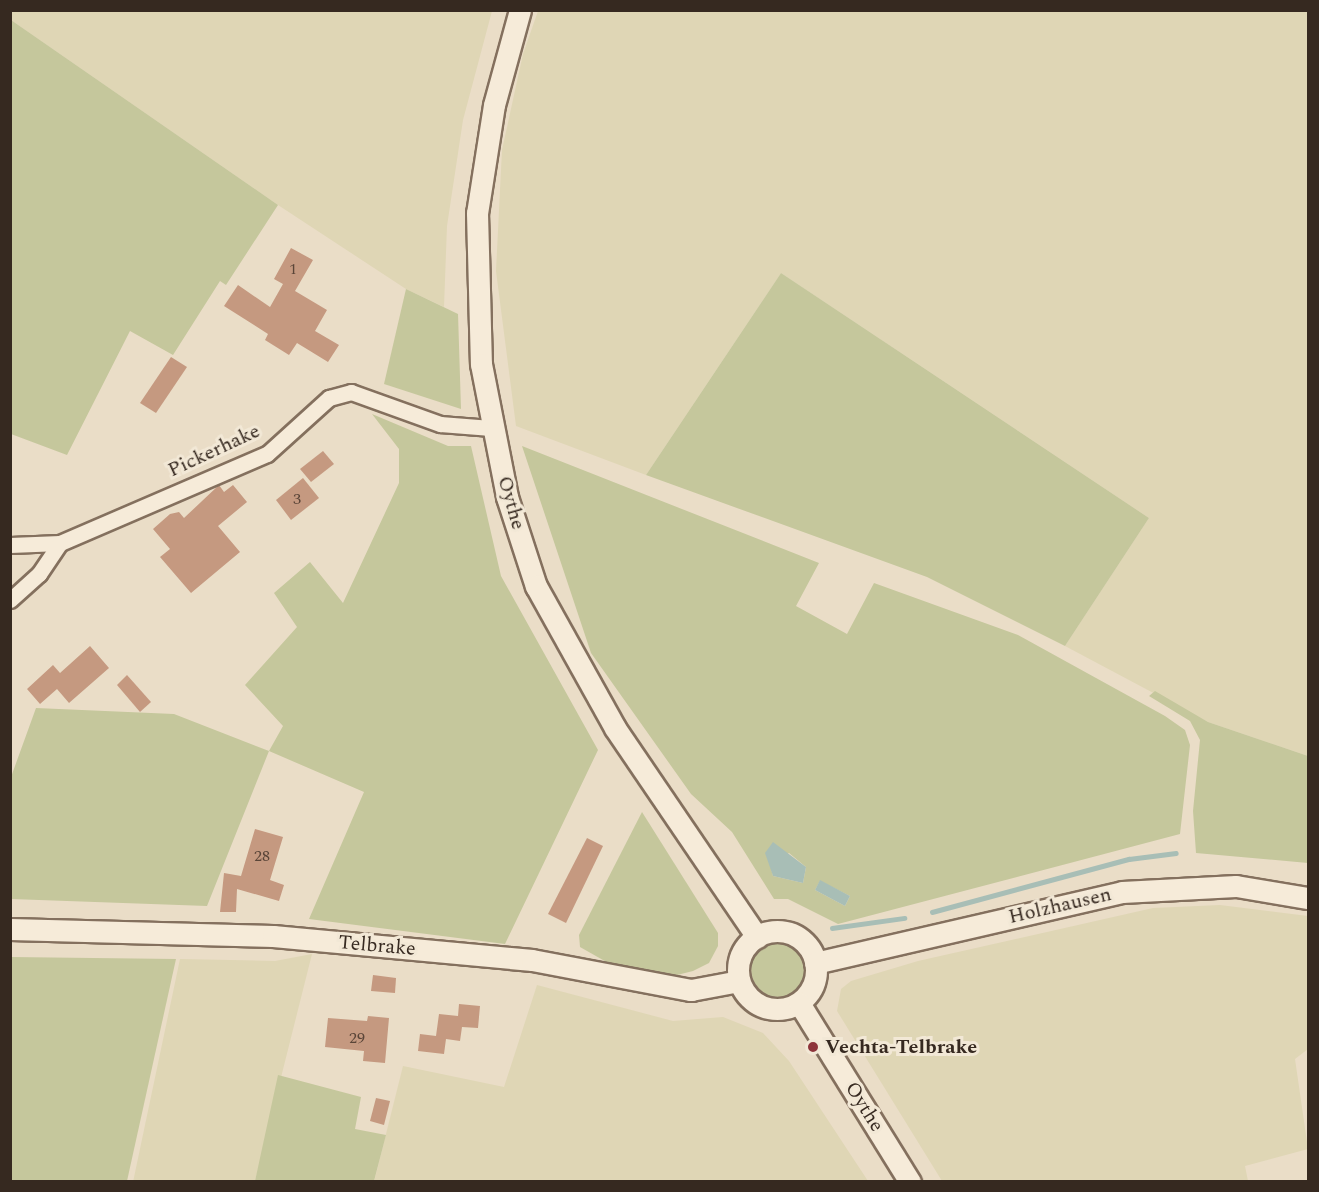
<!DOCTYPE html>
<style>
body{margin:0}
#map{position:relative;width:1319px;height:1192px;overflow:hidden;background:#eaddc7;font-family:Spectral,serif}
div>[style]{position:absolute}
[style*='--x']{left:calc(var(--x)*1px);top:calc(var(--y)*1px);width:calc(var(--w)*1px);rotate:calc(var(--a)*1deg)}
.farmland>*{inset:0;background:#dfd6b5}
.green>*{inset:0;background:#c5c79c}
.round{border-radius:50%}
.water>*{inset:0;background:#a8beb6}
.stream>*{height:4.5px;margin:-2.25px;padding:0 2.25px;transform-origin:2.25px;border-radius:2.25px;background:#a8beb6}
.building>*{inset:0;background:#c59980}
.roads{filter:drop-shadow(2px 0 #84705e) drop-shadow(-2px 0 #84705e) drop-shadow(0 2px #84705e) drop-shadow(0 -2px #84705e)}
.street>*{height:15px;margin:-7.5px;padding:0 7.5px;transform-origin:7.5px;border-radius:7.5px;background:#f6ebd9}
.secondary>*{height:21px;margin:-10.5px;padding:0 10.5px;transform-origin:10.5px;border-radius:10.5px;background:#f6ebd9}
.secondary>.ring{margin:-10.5px;padding:0;box-sizing:content-box;background:none;border:21px solid #f6ebd9;border-radius:50%}
.dots>*{width:16px;height:16px;translate:-50% -50%;box-sizing:border-box;border:3px solid #f2e8d6;border-radius:50%}
span{translate:-50% -50%;white-space:nowrap;text-align:center;line-height:1.15;-webkit-text-stroke:6px #f2e8d6;paint-order:stroke}
.number-label{font-size:16px;color:#5a4538}
.number-label span{-webkit-text-stroke-width:0}
.street-label{font-size:20px;color:#362920}
.poi-label{font-size:20px;color:#362920;font-weight:700}
.left{translate:0 -50%;text-align:left}
.frame{position:absolute;inset:0;border:12px solid #362920;pointer-events:none}
</style>
<div id="map">
<div class="farmland">
<i style="clip-path:polygon(11px 10px,492px 11px,463px 120px,447px 226px,444px 307px,406px 289px,278px 205px,11px 20px)"></i>
<i style="clip-path:polygon(538px 11px,1308px 11px,1308px 756px,1208px 722px,1065px 646px,1149px 518px,781px 273px,646px 475px,516px 426px,496px 271px,502px 150px,523px 54px)"></i>
<i style="clip-path:polygon(1220px 905px,1308px 916px,1308px 1049px,1295px 1059px,1308px 1149px,1245px 1166px,1248px 1181px,942px 1181px,837px 1011px,841px 989px,851px 981px,918px 961px,1153px 908px)"></i>
<i style="clip-path:polygon(312px 954px,255px 1181px,133px 1182px,180px 959px,275px 961px)"></i>
<i style="clip-path:polygon(537px 985px,673px 1021px,723px 1017px,763px 1033px,789px 1061px,868px 1181px,374px 1182px,403px 1066px,504px 1087px)"></i>
</div>
<div class="green">
<i style="clip-path:polygon(11px 20px,278px 205px,226px 285px,220px 281px,173px 355px,130px 331px,67px 455px,11px 434px)"></i>
<i style="clip-path:polygon(781px 273px,1149px 518px,1065px 646px,927px 577px,646px 475px)"></i>
<i style="clip-path:polygon(406px 289px,458px 314px,461px 409px,384px 384px)"></i>
<i style="clip-path:polygon(372px 414px,448px 446px,471px 446px,501px 576px,598px 750px,505px 944px,309px 919px,364px 792px,269px 751px,207px 906px,11px 899px,11px 777px,36px 708px,174px 714px,269px 751px,283px 726px,245px 685px,297px 627px,274px 593px,310px 562px,343px 603px,399px 483px,399px 449px)"></i>
<i style="clip-path:polygon(evenodd,522px 446px,819px 563px,796px 606px,847px 634px,874px 583px,1018px 635px,1165px 716px,1185px 730px,1190px 745px,1180px 834px,838px 924px,788px 899px,774px 899px,732px 832px,691px 794px,591px 653px,522px 446px,789px 853px,806px 867px,803px 883px,773px 876px,770px 864px,789px 853px,522px 446px,820px 881px,850px 896px,845px 906px,815px 890px,820px 881px)"></i>
<i style="clip-path:polygon(1155px 691px,1208px 722px,1308px 756px,1308px 863px,1196px 853px,1193px 811px,1200px 740px,1190px 721px,1149px 696px)"></i>
<i style="clip-path:polygon(642px 812px,718px 933px,718px 946px,709px 963px,693px 971px,677px 975px,610px 964px,580px 947px,579px 935px)"></i>
<i class="round" style="left:751px;top:943px;width:54px;height:54px"></i>
<i style="clip-path:polygon(11px 957px,176px 959px,127px 1181px,11px 1181px)"></i>
<i style="clip-path:polygon(278px 1075px,361px 1097px,355px 1129px,386px 1135px,374px 1181px,255px 1181px)"></i>
</div>
<div class="water">
<i style="clip-path:polygon(773px 842px,806px 867px,803px 883px,773px 876px,765px 853px)"></i>
<i style="clip-path:polygon(820px 880px,850px 896px,845px 906px,815px 890px)"></i>
</div>
<div class="stream">
<i style="--x:932;--y:912;--w:204;--a:-15.1"></i>
<i style="--x:1129;--y:859;--w:47;--a:-7.3"></i>
<i style="--x:832;--y:928;--w:73;--a:-7.9"></i>
</div>
<div class="building">
<i style="clip-path:polygon(291px 248px,313px 260px,295px 291px,327px 310px,315px 331px,339px 345px,328px 362px,297px 343px,289px 355px,265px 340px,268px 334px,224px 306px,238px 285px,270px 307px,283px 284px,274px 279px)"></i>
<i style="clip-path:polygon(171px 357px,187px 367px,156px 413px,140px 403px)"></i>
<i style="clip-path:polygon(323px 451px,334px 464px,311px 482px,300px 469px)"></i>
<i style="clip-path:polygon(303px 478px,319px 498px,291px 520px,276px 500px)"></i>
<i style="clip-path:polygon(219px 485px,224px 492px,233px 485px,247px 502px,218px 526px,240px 552px,191px 593px,160px 557px,170px 549px,153px 529px,170px 514px,179px 512px,184px 518px)"></i>
<i style="clip-path:polygon(90px 646px,109px 668px,69px 703px,57px 689px,40px 704px,27px 689px,53px 665px,60px 673px)"></i>
<i style="clip-path:polygon(127px 675px,151px 702px,140px 712px,117px 685px)"></i>
<i style="clip-path:polygon(255px 829px,283px 837px,270px 880px,284px 885px,279px 901px,237px 889px,236px 912px,220px 912px,224px 873px,241px 876px)"></i>
<i style="clip-path:polygon(587px 838px,603px 846px,566px 923px,548px 914px)"></i>
<i style="clip-path:polygon(373px 975px,396px 978px,395px 993px,371px 991px)"></i>
<i style="clip-path:polygon(459px 1004px,480px 1006px,478px 1028px,462px 1027px,460px 1041px,446px 1039px,444px 1054px,418px 1051px,420px 1034px,436px 1036px,439px 1014px,458px 1016px)"></i>
<i style="clip-path:polygon(368px 1016px,389px 1018px,385px 1063px,363px 1061px,364px 1051px,325px 1047px,328px 1018px,367px 1021px)"></i>
<i style="clip-path:polygon(376px 1098px,390px 1101px,384px 1125px,370px 1121px)"></i>
</div>
<div class="roads">
<div class="street">
<i style="--x:10;--y:545;--w:50;--a:-2.3"></i>
<i style="--x:60;--y:543;--w:225;--a:-23.3"></i>
<i style="--x:267;--y:454;--w:84;--a:-42.1"></i>
<i style="--x:329;--y:398;--w:23;--a:-15"></i>
<i style="--x:351;--y:392;--w:95;--a:19.8"></i>
<i style="--x:440;--y:424;--w:51;--a:4.5"></i>
<i style="--x:10;--y:600;--w:39;--a:-42"></i>
<i style="--x:39;--y:574;--w:37;--a:-56"></i>
</div>
<div class="secondary">
<i style="--x:520;--y:10;--w:98;--a:105.3"></i>
<i style="--x:494;--y:105;--w:109;--a:98.9"></i>
<i style="--x:477;--y:213;--w:151;--a:88.5"></i>
<i style="--x:481;--y:364;--w:136;--a:78.9"></i>
<i style="--x:507;--y:497;--w:94;--a:72"></i>
<i style="--x:536;--y:586;--w:162;--a:60.9"></i>
<i style="--x:615;--y:728;--w:253;--a:55.8"></i>
<i style="--x:10;--y:929;--w:263;--a:1.5"></i>
<i style="--x:273;--y:936;--w:260;--a:5.3"></i>
<i style="--x:532;--y:960;--w:162;--a:10.7"></i>
<i style="--x:691;--y:990;--w:49;--a:-10.6"></i>
<i class="ring" style="left:738px;top:931px;width:57px;height:57px"></i>
<i style="--x:815;--y:963;--w:315;--a:-13"></i>
<i style="--x:1122;--y:892;--w:114;--a:-3"></i>
<i style="--x:1236;--y:886;--w:73;--a:9.5"></i>
<i style="--x:799;--y:1003;--w:211;--a:58.2"></i>
</div>
</div>
<div class="dots">
<i style="left:813px;top:1047px;background:#8d343a"></i>
</div>
<div class="number-label">
<span style="left:293px;top:269px">1</span>
<span style="left:297px;top:499px">3</span>
<span style="left:262px;top:856px">28</span>
<span style="left:357px;top:1038px">29</span>
</div>
<div class="street-label">
<span style="left:214px;top:451px;rotate:-25deg">Pickerhake</span>
<span style="left:511px;top:503px;rotate:74deg">Oythe</span>
<span style="left:1060px;top:906px;rotate:-13deg">Holzhausen</span>
<span style="left:377px;top:946px;rotate:5deg">Telbrake</span>
<span style="left:864px;top:1107px;rotate:58deg">Oythe</span>
</div>
<div class="poi-label">
<span class="left" style="left:825px;top:1047px">Vechta-Telbrake</span>
</div>
<div class="frame"></div>
</div>
